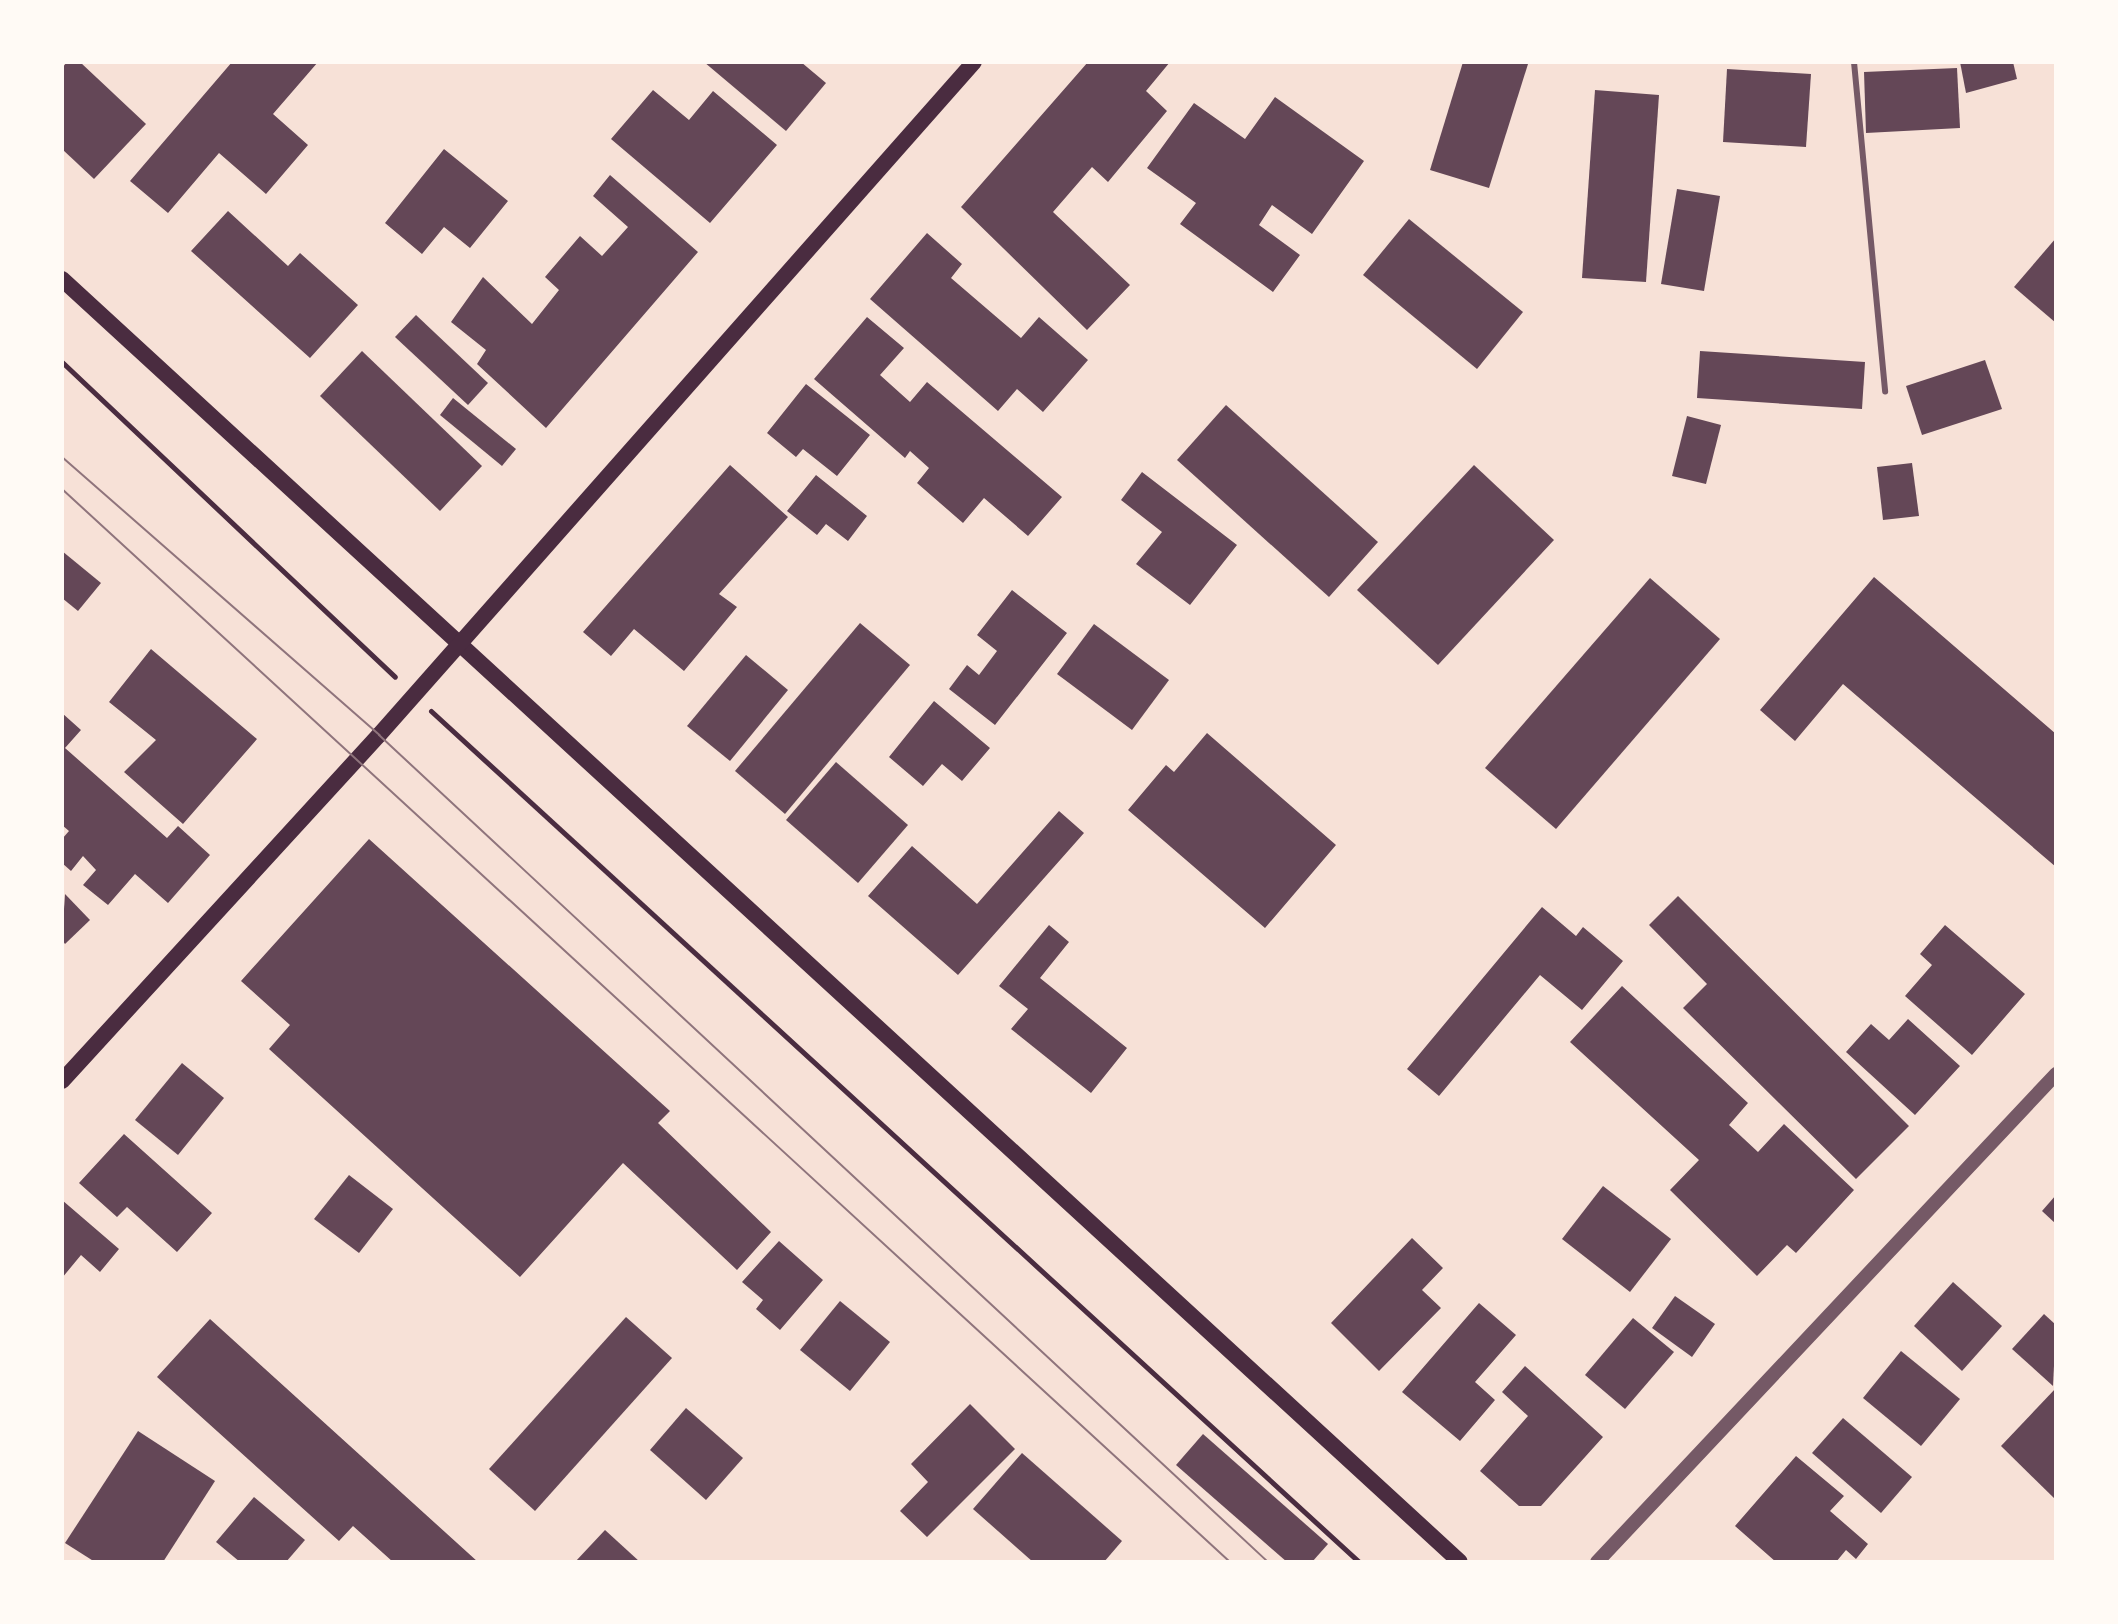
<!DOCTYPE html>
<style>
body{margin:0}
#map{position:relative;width:2118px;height:1624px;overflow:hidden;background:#f7e1d7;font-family:"Golos Text",sans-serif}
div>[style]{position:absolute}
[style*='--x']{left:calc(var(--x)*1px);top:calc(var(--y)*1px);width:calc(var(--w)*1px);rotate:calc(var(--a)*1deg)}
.building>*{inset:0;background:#644757}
.path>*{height:5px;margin:-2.5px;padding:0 2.5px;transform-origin:2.5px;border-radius:2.5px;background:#4a2c40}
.service>*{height:6px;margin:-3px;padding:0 3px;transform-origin:3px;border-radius:3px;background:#755966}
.tertiary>*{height:14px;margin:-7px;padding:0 7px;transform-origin:7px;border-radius:7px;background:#755966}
.secondary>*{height:16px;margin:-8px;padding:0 8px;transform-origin:8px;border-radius:8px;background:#4a2c40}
.tram>*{height:2px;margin:-1px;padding:0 1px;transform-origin:1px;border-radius:1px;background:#8f747c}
span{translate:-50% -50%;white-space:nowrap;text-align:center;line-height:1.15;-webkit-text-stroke:6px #fffaf5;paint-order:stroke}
.frame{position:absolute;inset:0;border:64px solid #fffaf5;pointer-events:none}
</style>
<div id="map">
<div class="building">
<i style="clip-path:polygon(67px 62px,80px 62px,146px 124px,94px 179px,62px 149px,62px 68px)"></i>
<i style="clip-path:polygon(232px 62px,318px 62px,273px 114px,308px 145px,266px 194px,219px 153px,168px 213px,130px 181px)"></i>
<i style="clip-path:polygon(704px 62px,801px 62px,826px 83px,786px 131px)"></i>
<i style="clip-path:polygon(1088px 62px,1170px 62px,1146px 91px,1167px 111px,1108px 182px,1092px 167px,1053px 212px,1130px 285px,1087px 330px,961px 207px)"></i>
<i style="clip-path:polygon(1463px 62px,1528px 64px,1489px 188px,1430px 170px)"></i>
<i style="clip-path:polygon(1960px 62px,2013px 62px,2017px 79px,1966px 93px)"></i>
<i style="clip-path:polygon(1957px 68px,1960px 128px,1866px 133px,1864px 72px)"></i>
<i style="clip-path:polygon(1727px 69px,1811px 74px,1806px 147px,1723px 142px)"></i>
<i style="clip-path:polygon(653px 90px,689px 120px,713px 91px,777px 145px,710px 223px,611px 139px)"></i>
<i style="clip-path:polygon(1595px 90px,1659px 95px,1646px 282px,1582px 278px)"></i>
<i style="clip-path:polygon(1275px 97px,1364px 161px,1312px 234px,1272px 205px,1259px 225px,1300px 255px,1273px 292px,1180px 224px,1196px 203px,1147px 168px,1194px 103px,1245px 139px)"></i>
<i style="clip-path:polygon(444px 149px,508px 201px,470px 248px,444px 227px,422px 254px,385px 223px)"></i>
<i style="clip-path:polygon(610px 175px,698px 252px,546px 428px,477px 364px,486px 350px,451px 322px,483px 277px,532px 324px,559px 290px,545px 277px,580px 236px,602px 256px,628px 227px,593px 196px)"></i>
<i style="clip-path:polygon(1677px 189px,1720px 196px,1704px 291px,1661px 284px)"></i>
<i style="clip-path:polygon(228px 211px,288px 266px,300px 253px,358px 305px,310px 358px,191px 251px)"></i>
<i style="clip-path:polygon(1409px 219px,1523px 312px,1477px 369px,1363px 275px)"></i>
<i style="clip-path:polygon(927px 233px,962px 264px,951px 278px,1021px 338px,1039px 317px,1088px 360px,1043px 412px,1017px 389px,998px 411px,870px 299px)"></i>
<i style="clip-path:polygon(2056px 238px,2056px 323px,2014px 287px)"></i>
<i style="clip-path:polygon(416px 315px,488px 383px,468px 405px,395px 337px)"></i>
<i style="clip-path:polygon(867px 317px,904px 348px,880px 375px,910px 402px,927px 382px,1062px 497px,1028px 536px,984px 498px,963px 523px,917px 483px,929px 468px,910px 451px,905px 458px,814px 379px)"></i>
<i style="clip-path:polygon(362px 351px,482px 466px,440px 511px,320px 396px)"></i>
<i style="clip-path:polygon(1700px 351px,1865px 362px,1862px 409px,1697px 398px)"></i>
<i style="clip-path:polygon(1985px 360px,2002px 409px,1922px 435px,1906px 386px)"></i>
<i style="clip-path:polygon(806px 384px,870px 435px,837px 476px,803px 449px,796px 457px,767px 433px)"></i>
<i style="clip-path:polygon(453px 398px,516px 449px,502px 466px,440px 415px)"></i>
<i style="clip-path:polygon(1226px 405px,1378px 542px,1329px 597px,1177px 460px)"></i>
<i style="clip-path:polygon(1687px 416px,1721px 425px,1706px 484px,1672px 476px)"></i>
<i style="clip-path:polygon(1912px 463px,1919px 516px,1883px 520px,1877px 467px)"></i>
<i style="clip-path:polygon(730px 465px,788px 517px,719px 594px,737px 607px,684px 671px,634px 629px,611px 656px,583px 632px)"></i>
<i style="clip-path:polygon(1474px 465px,1554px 540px,1438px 665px,1357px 590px)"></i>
<i style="clip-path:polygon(1142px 472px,1237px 545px,1190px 605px,1136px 564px,1162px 532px,1121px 500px)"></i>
<i style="clip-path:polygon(816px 475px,867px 516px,848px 541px,826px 524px,817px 535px,787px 511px)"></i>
<i style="clip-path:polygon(62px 551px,101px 583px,78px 611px,62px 598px)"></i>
<i style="clip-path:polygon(1874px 577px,2056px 734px,2056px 867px,1843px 684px,1795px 741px,1760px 710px)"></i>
<i style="clip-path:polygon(1650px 578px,1720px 639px,1556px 829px,1485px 768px)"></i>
<i style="clip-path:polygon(1012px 590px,1067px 633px,995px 725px,949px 689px,967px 665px,979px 675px,997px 651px,977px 635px)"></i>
<i style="clip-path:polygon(860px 623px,910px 665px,785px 814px,735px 771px)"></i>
<i style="clip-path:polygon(1094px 624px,1169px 680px,1132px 730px,1057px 674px)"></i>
<i style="clip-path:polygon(151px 649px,257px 739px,183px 824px,124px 772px,156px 740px,109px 702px)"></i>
<i style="clip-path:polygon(746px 655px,788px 690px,730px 761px,687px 726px)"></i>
<i style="clip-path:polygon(934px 701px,990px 748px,962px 781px,942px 764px,923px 786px,889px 757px)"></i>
<i style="clip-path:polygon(62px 713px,81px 730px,65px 748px,167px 838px,178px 826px,210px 855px,168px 903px,135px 874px,108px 905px,83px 885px,96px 870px,83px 856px,71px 871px,62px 863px,62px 839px,69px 831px,62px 825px)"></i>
<i style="clip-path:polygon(1207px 733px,1336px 845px,1265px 928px,1128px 810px,1166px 765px,1174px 772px)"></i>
<i style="clip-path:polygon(836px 762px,908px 825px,858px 883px,786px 820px)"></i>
<i style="clip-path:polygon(1059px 811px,1084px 833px,958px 975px,868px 896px,912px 846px,977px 904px)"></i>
<i style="clip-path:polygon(369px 839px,670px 1111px,658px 1123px,771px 1232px,737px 1270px,623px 1163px,520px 1277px,269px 1049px,290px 1025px,241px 981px)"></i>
<i style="clip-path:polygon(65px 894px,90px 920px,65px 944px,62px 940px)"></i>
<i style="clip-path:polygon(1678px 896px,1909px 1126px,1856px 1179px,1683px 1008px,1707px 984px,1649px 925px)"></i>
<i style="clip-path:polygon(1542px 907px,1576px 936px,1583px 927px,1623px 961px,1582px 1010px,1540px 975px,1439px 1096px,1407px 1069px)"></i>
<i style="clip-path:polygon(1049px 925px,1069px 942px,1040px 978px,1127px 1048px,1091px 1093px,1011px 1029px,1028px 1009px,999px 986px)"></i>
<i style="clip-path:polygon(1945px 925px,2025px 994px,1972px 1055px,1905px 996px,1932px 965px,1920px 954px)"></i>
<i style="clip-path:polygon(1622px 986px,1748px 1103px,1729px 1125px,1758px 1152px,1784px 1124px,1854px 1190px,1796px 1253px,1787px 1245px,1757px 1276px,1670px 1190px,1699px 1160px,1570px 1042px)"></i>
<i style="clip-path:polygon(1908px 1019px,1960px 1066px,1915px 1115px,1846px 1052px,1871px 1024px,1889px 1040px)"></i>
<i style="clip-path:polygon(182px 1063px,224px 1098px,178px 1155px,135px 1120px)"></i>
<i style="clip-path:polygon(124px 1134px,212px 1213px,177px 1252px,127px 1207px,117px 1217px,79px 1183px)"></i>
<i style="clip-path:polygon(349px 1175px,393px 1209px,359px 1253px,314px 1219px)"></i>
<i style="clip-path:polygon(1603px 1186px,1671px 1239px,1630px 1292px,1562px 1239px)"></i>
<i style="clip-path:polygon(2056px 1195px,2056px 1224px,2042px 1211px)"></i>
<i style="clip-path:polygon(62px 1200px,119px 1249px,100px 1272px,81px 1255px,62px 1278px)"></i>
<i style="clip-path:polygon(1412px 1238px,1443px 1268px,1422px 1290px,1441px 1308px,1379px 1371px,1331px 1323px)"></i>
<i style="clip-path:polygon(779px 1241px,823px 1280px,780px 1330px,756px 1309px,763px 1300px,742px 1282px)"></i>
<i style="clip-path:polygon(1953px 1282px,2002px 1326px,1962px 1371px,1914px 1326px)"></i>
<i style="clip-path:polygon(1675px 1296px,1715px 1324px,1692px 1357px,1652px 1328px)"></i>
<i style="clip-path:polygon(840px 1301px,890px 1342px,850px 1391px,800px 1350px)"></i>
<i style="clip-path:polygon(1479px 1303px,1516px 1335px,1475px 1382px,1495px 1400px,1460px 1441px,1402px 1392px)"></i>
<i style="clip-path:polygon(2044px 1314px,2056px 1325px,2053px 1386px,2012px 1349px)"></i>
<i style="clip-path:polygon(626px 1317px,672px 1358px,535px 1511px,489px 1469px)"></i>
<i style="clip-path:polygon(1633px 1318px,1674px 1352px,1625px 1409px,1585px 1375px)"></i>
<i style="clip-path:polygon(210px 1319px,478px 1562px,393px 1562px,353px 1526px,339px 1541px,157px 1377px)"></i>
<i style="clip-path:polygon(1901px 1351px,1960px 1399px,1921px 1446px,1863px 1398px)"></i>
<i style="clip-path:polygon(1525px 1366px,1603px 1437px,1541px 1506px,1519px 1506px,1480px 1471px,1528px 1416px,1502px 1392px)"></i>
<i style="clip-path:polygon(2056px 1388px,2056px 1500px,2001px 1446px)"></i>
<i style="clip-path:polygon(970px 1404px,1015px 1449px,927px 1537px,900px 1511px,928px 1482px,911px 1464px)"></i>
<i style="clip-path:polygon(686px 1408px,743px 1458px,706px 1500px,650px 1450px)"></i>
<i style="clip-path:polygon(1843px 1418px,1912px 1477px,1881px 1513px,1812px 1453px)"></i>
<i style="clip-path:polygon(138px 1431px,215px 1481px,163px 1562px,95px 1562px,65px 1543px)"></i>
<i style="clip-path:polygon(1203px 1434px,1328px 1544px,1312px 1562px,1287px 1562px,1176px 1465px)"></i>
<i style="clip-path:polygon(1022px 1453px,1122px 1541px,1104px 1562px,1033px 1562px,973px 1509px)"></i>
<i style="clip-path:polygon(1796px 1456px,1844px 1496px,1830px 1511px,1868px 1544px,1856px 1559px,1846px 1550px,1836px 1562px,1776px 1562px,1735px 1526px)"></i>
<i style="clip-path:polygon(254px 1497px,305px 1540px,286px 1562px,240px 1562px,216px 1542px)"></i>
<i style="clip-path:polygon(605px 1530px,640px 1562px,575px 1562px)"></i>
</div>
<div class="path">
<i style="--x:62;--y:362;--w:458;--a:43.4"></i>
<i style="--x:431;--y:711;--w:1259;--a:42.52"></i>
</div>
<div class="service">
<i style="--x:1854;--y:62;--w:331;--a:84.6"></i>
</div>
<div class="tertiary">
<i style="--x:1597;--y:1562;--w:670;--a:-46.75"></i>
</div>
<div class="secondary">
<i style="--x:62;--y:279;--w:1897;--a:42.54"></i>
<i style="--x:62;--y:1081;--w:469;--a:-47.5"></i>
<i style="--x:379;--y:735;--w:898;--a:-48.52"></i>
</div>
<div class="tram">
<i style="--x:62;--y:457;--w:422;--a:41.2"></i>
<i style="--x:379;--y:735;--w:1214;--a:42.93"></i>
<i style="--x:62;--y:489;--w:1586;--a:42.57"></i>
</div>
<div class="frame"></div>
</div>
